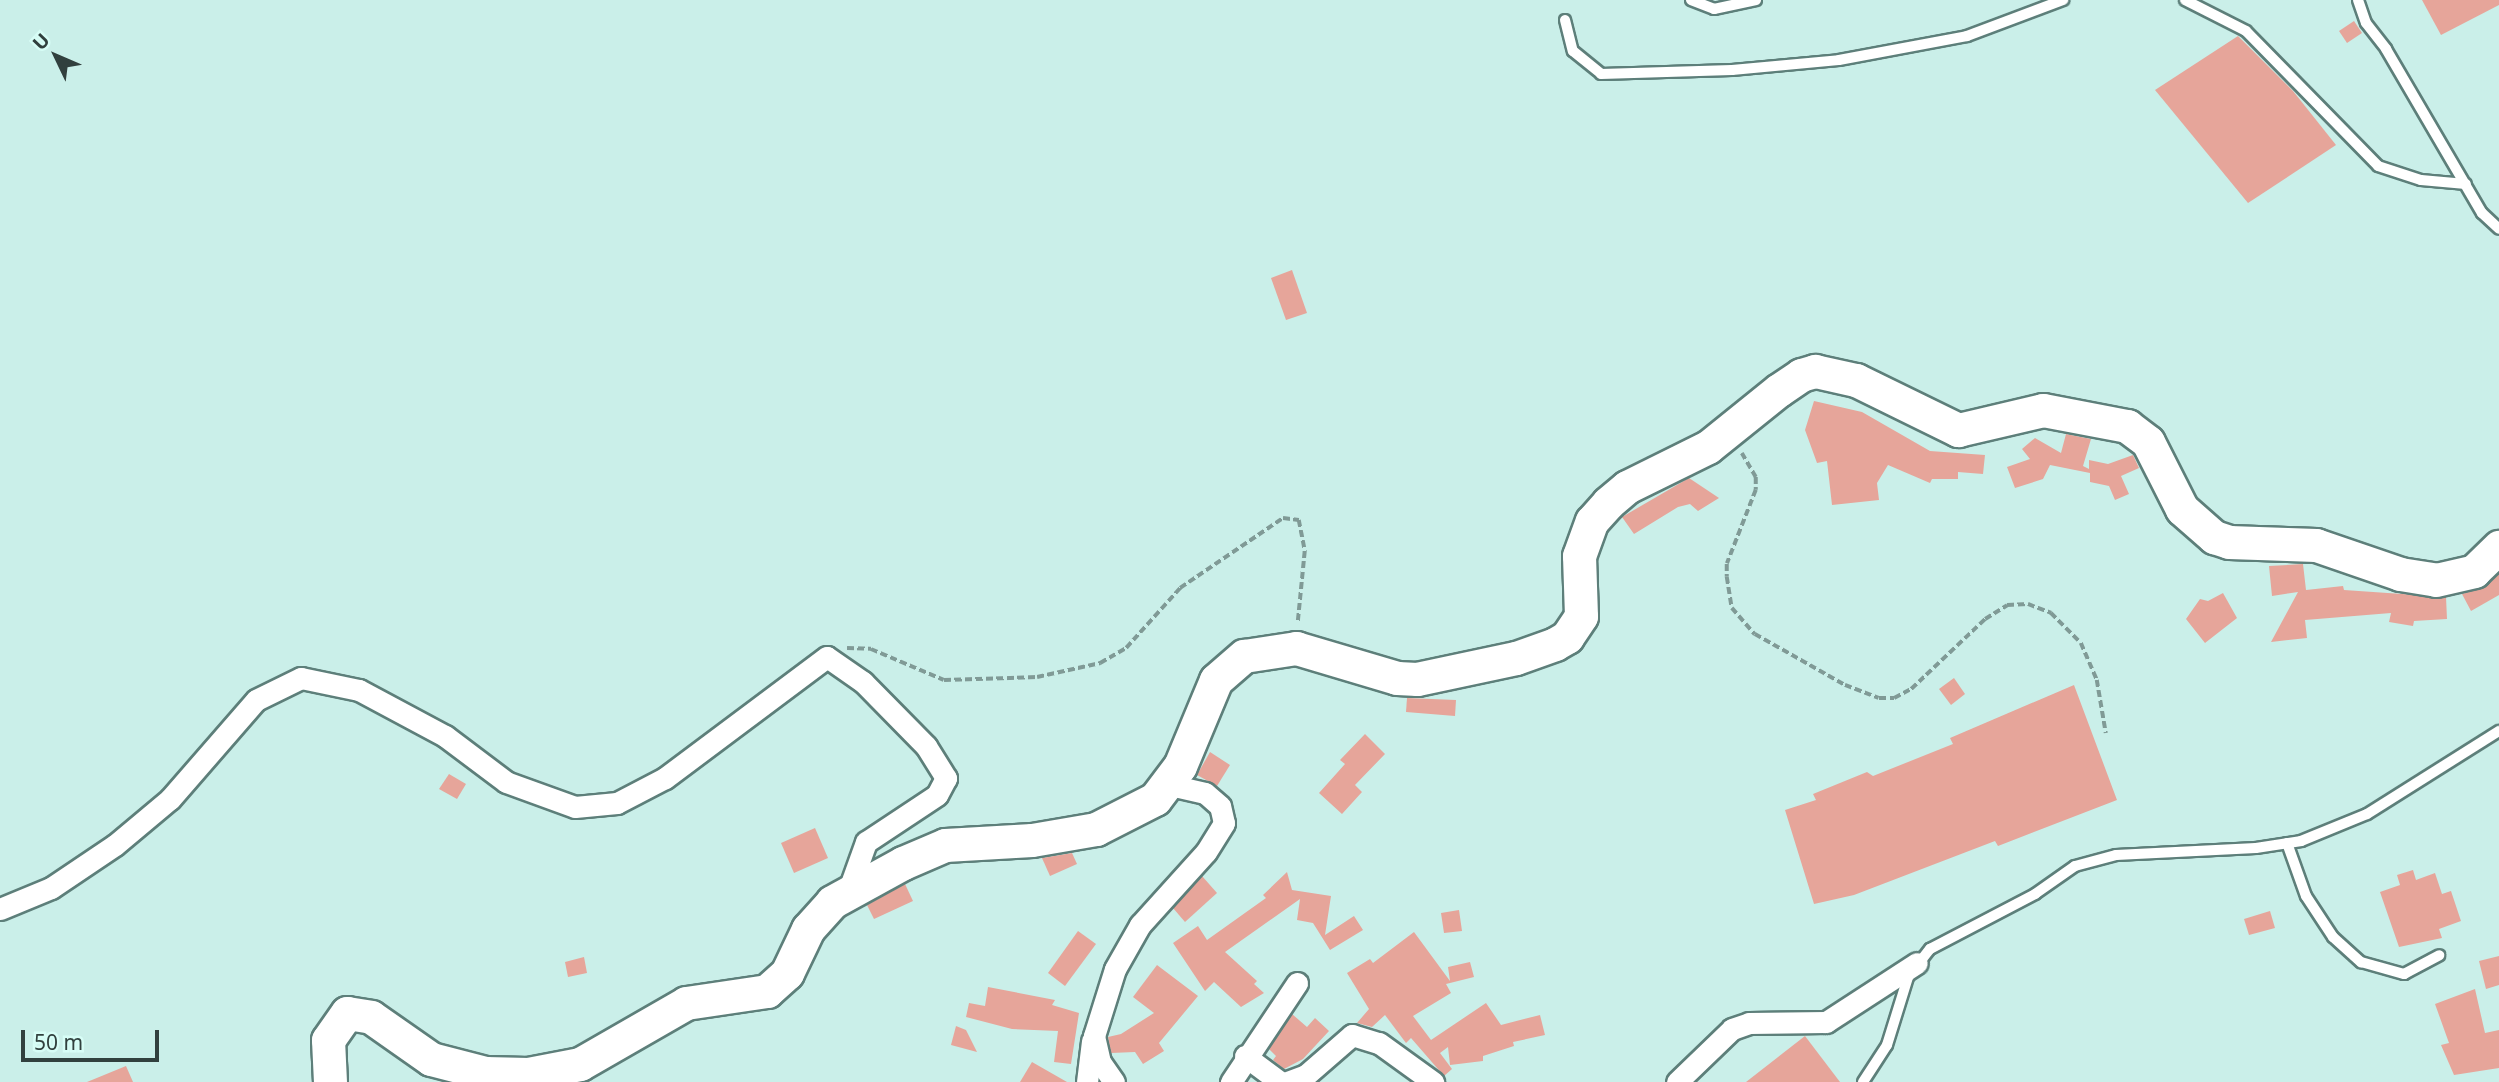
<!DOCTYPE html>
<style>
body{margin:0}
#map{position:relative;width:2499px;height:1082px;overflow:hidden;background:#caefe9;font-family:"Noto Sans",sans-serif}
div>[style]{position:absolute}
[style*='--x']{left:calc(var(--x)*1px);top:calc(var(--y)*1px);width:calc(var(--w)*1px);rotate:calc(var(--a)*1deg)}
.building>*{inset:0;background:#e6a59a}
.path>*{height:3.5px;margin-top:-1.75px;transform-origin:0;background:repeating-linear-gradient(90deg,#809a96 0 7px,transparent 0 10.5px)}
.roads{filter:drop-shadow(2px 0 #5d7f7a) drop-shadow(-2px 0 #5d7f7a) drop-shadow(0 2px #5d7f7a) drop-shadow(0 -2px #5d7f7a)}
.lane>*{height:10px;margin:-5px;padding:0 5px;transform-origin:5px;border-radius:5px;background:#fff}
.street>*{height:21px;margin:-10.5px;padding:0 10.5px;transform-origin:10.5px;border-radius:10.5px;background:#fff}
.primary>*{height:33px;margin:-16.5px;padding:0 16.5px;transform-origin:16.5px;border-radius:16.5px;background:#fff}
span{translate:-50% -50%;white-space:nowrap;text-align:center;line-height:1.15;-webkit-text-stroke:6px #d7fdf6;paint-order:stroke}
.north{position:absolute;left:21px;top:21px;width:70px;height:70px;-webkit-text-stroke:5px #d7fdf6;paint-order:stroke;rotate:314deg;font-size:19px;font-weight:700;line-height:28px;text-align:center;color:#31403e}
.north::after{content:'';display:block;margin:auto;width:24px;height:32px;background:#31403e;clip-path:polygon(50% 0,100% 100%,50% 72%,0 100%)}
.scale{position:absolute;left:21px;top:1030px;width:138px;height:32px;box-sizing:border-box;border:4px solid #31403e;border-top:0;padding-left:9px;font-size:21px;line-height:24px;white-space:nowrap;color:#31403e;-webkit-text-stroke:5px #d7fdf6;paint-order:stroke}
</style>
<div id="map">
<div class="building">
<i style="clip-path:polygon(2422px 0,2499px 0,2499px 5px,2441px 35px)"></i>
<i style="clip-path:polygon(2354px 21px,2362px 33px,2347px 43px,2339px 31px)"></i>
<i style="clip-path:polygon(2238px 36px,2293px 91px,2336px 145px,2248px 203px,2155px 90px)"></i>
<i style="clip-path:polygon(1292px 270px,1307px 313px,1286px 320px,1271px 278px)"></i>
<i style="clip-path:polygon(1814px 401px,1862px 412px,1930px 451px,1985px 455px,1983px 474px,1958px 472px,1958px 479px,1932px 479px,1930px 483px,1888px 465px,1877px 483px,1879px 500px,1832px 505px,1827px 461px,1817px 463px,1805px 430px)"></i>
<i style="clip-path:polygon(2066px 434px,2091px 439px,2083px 466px,2089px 469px,2089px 460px,2108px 464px,2133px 455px,2139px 468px,2121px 476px,2129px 494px,2115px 500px,2109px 486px,2090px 482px,2090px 473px,2050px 465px,2043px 479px,2015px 488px,2007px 467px,2030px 459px,2022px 449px,2035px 438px,2061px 453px)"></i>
<i style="clip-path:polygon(1689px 478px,1719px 498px,1698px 511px,1690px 504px,1678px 507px,1634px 534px,1622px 517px)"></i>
<i style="clip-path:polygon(2303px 564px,2306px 590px,2343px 586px,2344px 590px,2446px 597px,2447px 619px,2414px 621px,2413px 626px,2389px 622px,2391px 613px,2305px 620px,2307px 638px,2271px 642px,2298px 592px,2272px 596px,2269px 566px)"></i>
<i style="clip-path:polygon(2499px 574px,2499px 595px,2471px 611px,2462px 594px,2479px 589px)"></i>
<i style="clip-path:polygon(2223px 593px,2237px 618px,2205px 643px,2186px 619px,2200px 599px,2208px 601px)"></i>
<i style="clip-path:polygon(1954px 678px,1965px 694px,1951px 705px,1939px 689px)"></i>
<i style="clip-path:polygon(2074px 685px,2117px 800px,1998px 846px,1995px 841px,1854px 895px,1814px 904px,1785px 810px,1816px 800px,1813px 794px,1867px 772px,1873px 776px,1953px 744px,1950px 738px)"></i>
<i style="clip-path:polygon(1407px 698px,1456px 700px,1455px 716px,1406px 712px)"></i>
<i style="clip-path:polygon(1365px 734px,1385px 754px,1355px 785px,1362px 792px,1342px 814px,1319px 793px,1345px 764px,1340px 760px)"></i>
<i style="clip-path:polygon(1210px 752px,1230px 765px,1217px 786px,1197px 775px)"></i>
<i style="clip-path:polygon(449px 774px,466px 784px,457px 799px,439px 789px)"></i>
<i style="clip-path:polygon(815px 828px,828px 858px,794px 873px,781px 843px)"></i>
<i style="clip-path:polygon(1072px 853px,1077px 864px,1050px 876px,1042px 858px)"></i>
<i style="clip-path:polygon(2413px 870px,2416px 880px,2435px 873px,2442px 894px,2451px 891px,2461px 921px,2439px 929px,2442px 938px,2399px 947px,2380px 892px,2400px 885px,2397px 875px)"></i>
<i style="clip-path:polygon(1287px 872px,1292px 890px,1331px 896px,1325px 935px,1354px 916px,1363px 930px,1330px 950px,1313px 923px,1297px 920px,1300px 899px,1225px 952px,1257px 981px,1254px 984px,1264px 993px,1241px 1007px,1214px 982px,1205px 991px,1173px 943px,1198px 926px,1207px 940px,1266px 898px,1263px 895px)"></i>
<i style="clip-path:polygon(1202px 876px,1217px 893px,1185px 922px,1173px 908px)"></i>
<i style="clip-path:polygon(905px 884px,913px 901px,874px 919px,867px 905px)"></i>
<i style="clip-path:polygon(1459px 910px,1462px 931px,1444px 933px,1441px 913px)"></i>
<i style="clip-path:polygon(2270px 911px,2275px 928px,2249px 935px,2244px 919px)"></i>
<i style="clip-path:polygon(1078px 931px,1096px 944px,1065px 986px,1048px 973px)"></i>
<i style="clip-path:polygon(1414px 932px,1450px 981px,1448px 967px,1470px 962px,1474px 977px,1446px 984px,1451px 993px,1413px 1016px,1431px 1040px,1486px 1003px,1501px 1025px,1540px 1015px,1545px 1035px,1513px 1042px,1514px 1046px,1483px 1056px,1483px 1061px,1450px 1065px,1448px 1047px,1440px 1053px,1452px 1069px,1444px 1076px,1411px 1038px,1406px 1043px,1385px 1015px,1372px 1027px,1357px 1023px,1369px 1009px,1347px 973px,1370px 959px,1373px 963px)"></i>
<i style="clip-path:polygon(2499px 956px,2499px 985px,2486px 989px,2479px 961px)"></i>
<i style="clip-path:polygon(584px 957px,587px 973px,568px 977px,565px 962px)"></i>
<i style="clip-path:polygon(1157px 965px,1198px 996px,1159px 1043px,1164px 1051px,1143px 1064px,1135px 1052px,1111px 1053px,1108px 1037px,1121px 1034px,1154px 1013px,1133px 997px)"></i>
<i style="clip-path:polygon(988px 987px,1055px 1000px,1052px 1005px,1079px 1013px,1071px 1064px,1054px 1062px,1058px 1031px,1012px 1029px,966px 1017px,969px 1003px,985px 1006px)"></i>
<i style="clip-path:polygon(2475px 989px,2485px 1033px,2499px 1030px,2499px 1068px,2454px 1075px,2441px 1045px,2449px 1043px,2435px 1004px)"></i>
<i style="clip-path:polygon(1292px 1014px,1307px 1027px,1315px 1018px,1329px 1031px,1303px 1059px,1284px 1069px,1273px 1060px,1276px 1056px,1269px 1049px)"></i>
<i style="clip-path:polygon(956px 1026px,966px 1030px,977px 1052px,951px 1045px)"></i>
<i style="clip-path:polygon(1805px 1036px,1840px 1082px,1746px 1082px)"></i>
<i style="clip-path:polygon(1032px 1062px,1067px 1082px,1020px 1082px)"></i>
<i style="clip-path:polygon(126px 1066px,133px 1082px,87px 1082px)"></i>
</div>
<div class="path">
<i style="--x:1742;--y:453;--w:28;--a:60"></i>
<i style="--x:1756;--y:477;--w:13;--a:90"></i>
<i style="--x:1756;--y:490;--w:79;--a:111.4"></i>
<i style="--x:1727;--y:564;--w:13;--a:90"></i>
<i style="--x:1727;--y:577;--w:31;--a:81"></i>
<i style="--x:1732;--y:608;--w:35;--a:49"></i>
<i style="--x:1755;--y:634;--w:103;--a:29.5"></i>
<i style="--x:1845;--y:685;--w:36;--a:21"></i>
<i style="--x:1879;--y:698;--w:15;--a:0"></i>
<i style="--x:1894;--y:698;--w:19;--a:-28"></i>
<i style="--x:1911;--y:689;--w:102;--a:-43.4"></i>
<i style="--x:1985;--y:619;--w:26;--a:-32"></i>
<i style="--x:2007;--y:605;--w:21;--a:-3"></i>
<i style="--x:2028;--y:604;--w:25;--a:21"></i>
<i style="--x:2051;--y:613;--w:42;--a:45"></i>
<i style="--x:2081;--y:643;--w:40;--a:66.6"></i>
<i style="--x:2097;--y:680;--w:54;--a:80.4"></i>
<i style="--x:847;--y:648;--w:24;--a:2"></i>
<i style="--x:871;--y:649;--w:79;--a:23"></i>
<i style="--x:944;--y:680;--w:93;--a:-1.8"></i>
<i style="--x:1037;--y:677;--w:65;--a:-12.5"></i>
<i style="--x:1100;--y:663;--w:30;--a:-30"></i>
<i style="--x:1126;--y:648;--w:81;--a:-48"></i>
<i style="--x:1180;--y:588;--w:125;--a:-34.2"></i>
<i style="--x:1283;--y:518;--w:16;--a:7"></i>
<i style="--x:1299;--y:520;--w:32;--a:79"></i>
<i style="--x:1305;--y:551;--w:71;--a:95.6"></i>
</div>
<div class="roads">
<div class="lane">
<i style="--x:1691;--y:0;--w:25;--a:21"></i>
<i style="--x:1714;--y:9;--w:43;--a:-12.1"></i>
<i style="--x:2185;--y:0;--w:68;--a:26.9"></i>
<i style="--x:2246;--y:31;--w:189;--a:45.6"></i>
<i style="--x:2378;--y:166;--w:45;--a:18"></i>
<i style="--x:2421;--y:180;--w:45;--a:5.1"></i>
<i style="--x:2358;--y:0;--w:24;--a:71"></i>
<i style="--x:2366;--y:23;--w:33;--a:52"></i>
<i style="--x:2386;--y:49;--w:190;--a:59.7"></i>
<i style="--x:2482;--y:213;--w:23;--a:43"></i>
<i style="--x:1565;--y:20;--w:32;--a:76"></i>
<i style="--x:1573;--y:51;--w:36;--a:39"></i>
<i style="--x:1601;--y:74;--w:131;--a:-1.7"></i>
<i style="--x:1732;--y:70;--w:107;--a:-5.3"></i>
<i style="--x:1839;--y:60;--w:130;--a:-10.6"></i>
<i style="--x:1967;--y:36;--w:103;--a:-20.6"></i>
<i style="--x:2287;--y:843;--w:56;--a:70.3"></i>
<i style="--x:2306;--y:896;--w:49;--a:56.6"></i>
<i style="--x:2333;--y:937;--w:38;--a:42"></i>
<i style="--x:2361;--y:962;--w:45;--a:15.6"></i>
<i style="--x:2404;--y:974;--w:40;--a:-28"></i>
<i style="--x:1863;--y:1082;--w:44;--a:-57"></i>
<i style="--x:1887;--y:1045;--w:71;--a:-72.8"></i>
<i style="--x:1908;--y:977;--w:36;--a:-52"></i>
<i style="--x:1930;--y:949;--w:119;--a:-27.6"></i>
<i style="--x:2035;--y:894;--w:49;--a:-35"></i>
<i style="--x:2075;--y:866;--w:42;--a:-15"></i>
<i style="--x:2116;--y:855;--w:140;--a:-2.9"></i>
<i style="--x:2256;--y:848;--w:46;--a:-8.8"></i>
<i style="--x:2301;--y:841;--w:71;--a:-22.2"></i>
<i style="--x:2367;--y:814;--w:156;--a:-32.2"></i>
</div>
<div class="street">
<i style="--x:0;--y:909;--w:55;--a:-22.4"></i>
<i style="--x:51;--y:888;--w:77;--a:-33.9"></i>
<i style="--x:115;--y:845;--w:72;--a:-39.9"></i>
<i style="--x:170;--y:799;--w:131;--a:-49"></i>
<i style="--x:256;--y:700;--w:50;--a:-26.1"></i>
<i style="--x:301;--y:678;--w:59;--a:11.7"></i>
<i style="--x:359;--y:690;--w:98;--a:28.1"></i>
<i style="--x:445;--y:736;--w:76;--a:37"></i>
<i style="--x:506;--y:782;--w:73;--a:19.9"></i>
<i style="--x:575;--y:807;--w:42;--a:-5.4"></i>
<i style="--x:617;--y:803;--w:54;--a:-27.5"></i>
<i style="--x:665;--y:778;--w:202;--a:-36.8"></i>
<i style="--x:827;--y:657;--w:44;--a:34.8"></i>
<i style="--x:863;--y:682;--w:90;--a:45.5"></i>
<i style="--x:926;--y:746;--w:38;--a:58"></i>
<i style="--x:946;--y:778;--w:19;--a:118"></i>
<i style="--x:937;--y:795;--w:85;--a:146.5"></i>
<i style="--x:866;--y:842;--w:53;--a:109.8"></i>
<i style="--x:1245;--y:1056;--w:44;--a:36.6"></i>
<i style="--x:1087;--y:1082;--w:41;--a:-83"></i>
<i style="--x:1114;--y:1082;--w:24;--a:-125"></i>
<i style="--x:1100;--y:1062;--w:27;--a:-103"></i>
<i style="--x:1094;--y:1036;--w:70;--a:-72.6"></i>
<i style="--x:1115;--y:969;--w:51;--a:-60.4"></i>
<i style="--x:1140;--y:925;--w:98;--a:-47.9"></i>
<i style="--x:1206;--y:852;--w:34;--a:-58"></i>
<i style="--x:1224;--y:823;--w:17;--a:-103"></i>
<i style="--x:1220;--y:806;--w:20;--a:-139"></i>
<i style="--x:1205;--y:793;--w:37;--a:-167"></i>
<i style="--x:1231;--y:1082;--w:119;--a:-56.3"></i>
<i style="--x:1287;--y:1082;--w:20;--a:-20"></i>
<i style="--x:1306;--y:1075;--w:61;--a:-41"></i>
<i style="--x:1352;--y:1035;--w:28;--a:17"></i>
<i style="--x:1379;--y:1043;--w:67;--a:35.8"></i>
<i style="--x:1677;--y:1082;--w:76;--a:-43.9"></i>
<i style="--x:1732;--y:1029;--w:18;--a:-19"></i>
<i style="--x:1749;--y:1023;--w:77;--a:-0.7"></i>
<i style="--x:1826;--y:1022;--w:108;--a:-33"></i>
</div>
<div class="primary">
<i style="--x:330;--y:1082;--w:42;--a:-92.7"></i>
<i style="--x:328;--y:1040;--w:33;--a:-55"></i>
<i style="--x:347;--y:1013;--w:24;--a:9"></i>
<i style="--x:371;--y:1017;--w:73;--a:35"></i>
<i style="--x:431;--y:1059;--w:56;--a:14.5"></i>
<i style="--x:485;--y:1073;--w:43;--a:1.3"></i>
<i style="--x:528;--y:1074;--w:53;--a:-10.9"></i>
<i style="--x:580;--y:1064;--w:122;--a:-29.9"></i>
<i style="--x:686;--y:1003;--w:82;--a:-8.4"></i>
<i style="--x:767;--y:991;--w:27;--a:-42"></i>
<i style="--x:787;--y:973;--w:49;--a:-64.5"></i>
<i style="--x:808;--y:929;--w:36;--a:-48"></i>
<i style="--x:832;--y:902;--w:81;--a:-28.8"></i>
<i style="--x:903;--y:863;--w:46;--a:-23.2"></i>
<i style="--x:945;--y:845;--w:87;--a:-3.3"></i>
<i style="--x:1032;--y:840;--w:65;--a:-9.8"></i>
<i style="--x:1096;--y:829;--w:66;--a:-27"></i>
<i style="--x:1155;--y:799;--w:41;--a:-52.9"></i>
<i style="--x:1180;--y:766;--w:93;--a:-67.3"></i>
<i style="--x:1216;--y:680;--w:37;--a:-41"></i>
<i style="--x:1244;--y:656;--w:53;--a:-8.7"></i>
<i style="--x:1296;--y:648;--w:105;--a:16.5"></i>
<i style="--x:1397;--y:678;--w:20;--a:3"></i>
<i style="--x:1417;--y:679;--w:101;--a:-12"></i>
<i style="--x:1516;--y:658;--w:41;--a:-19.7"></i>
<i style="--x:1555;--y:644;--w:14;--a:-30"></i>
<i style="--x:1567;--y:637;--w:25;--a:-56"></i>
<i style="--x:1581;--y:616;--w:60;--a:-91.9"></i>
<i style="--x:1579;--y:556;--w:37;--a:-70"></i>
<i style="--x:1592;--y:521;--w:24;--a:-48"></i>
<i style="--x:1608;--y:503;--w:25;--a:-40"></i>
<i style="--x:1627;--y:487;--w:90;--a:-26.3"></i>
<i style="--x:1708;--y:447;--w:91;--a:-38.8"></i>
<i style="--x:1779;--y:390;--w:27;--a:-34"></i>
<i style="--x:1801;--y:375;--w:15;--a:-16"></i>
<i style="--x:1815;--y:371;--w:42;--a:12.4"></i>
<i style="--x:1856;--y:380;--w:114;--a:26.1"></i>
<i style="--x:1958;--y:430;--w:87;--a:-13.2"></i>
<i style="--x:2043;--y:410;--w:86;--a:10.8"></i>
<i style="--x:2127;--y:426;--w:26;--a:37"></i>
<i style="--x:2148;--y:442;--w:75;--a:63.1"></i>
<i style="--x:2182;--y:509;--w:43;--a:41.2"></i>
<i style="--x:2214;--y:537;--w:16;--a:18"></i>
<i style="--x:2229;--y:542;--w:87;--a:2"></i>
<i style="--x:2316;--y:545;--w:89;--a:19"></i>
<i style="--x:2400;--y:574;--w:36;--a:9"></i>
<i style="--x:2436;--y:580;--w:39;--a:-13"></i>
<i style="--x:2474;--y:571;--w:35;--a:-44"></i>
</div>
</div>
<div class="north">U</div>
<div class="scale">50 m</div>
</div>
